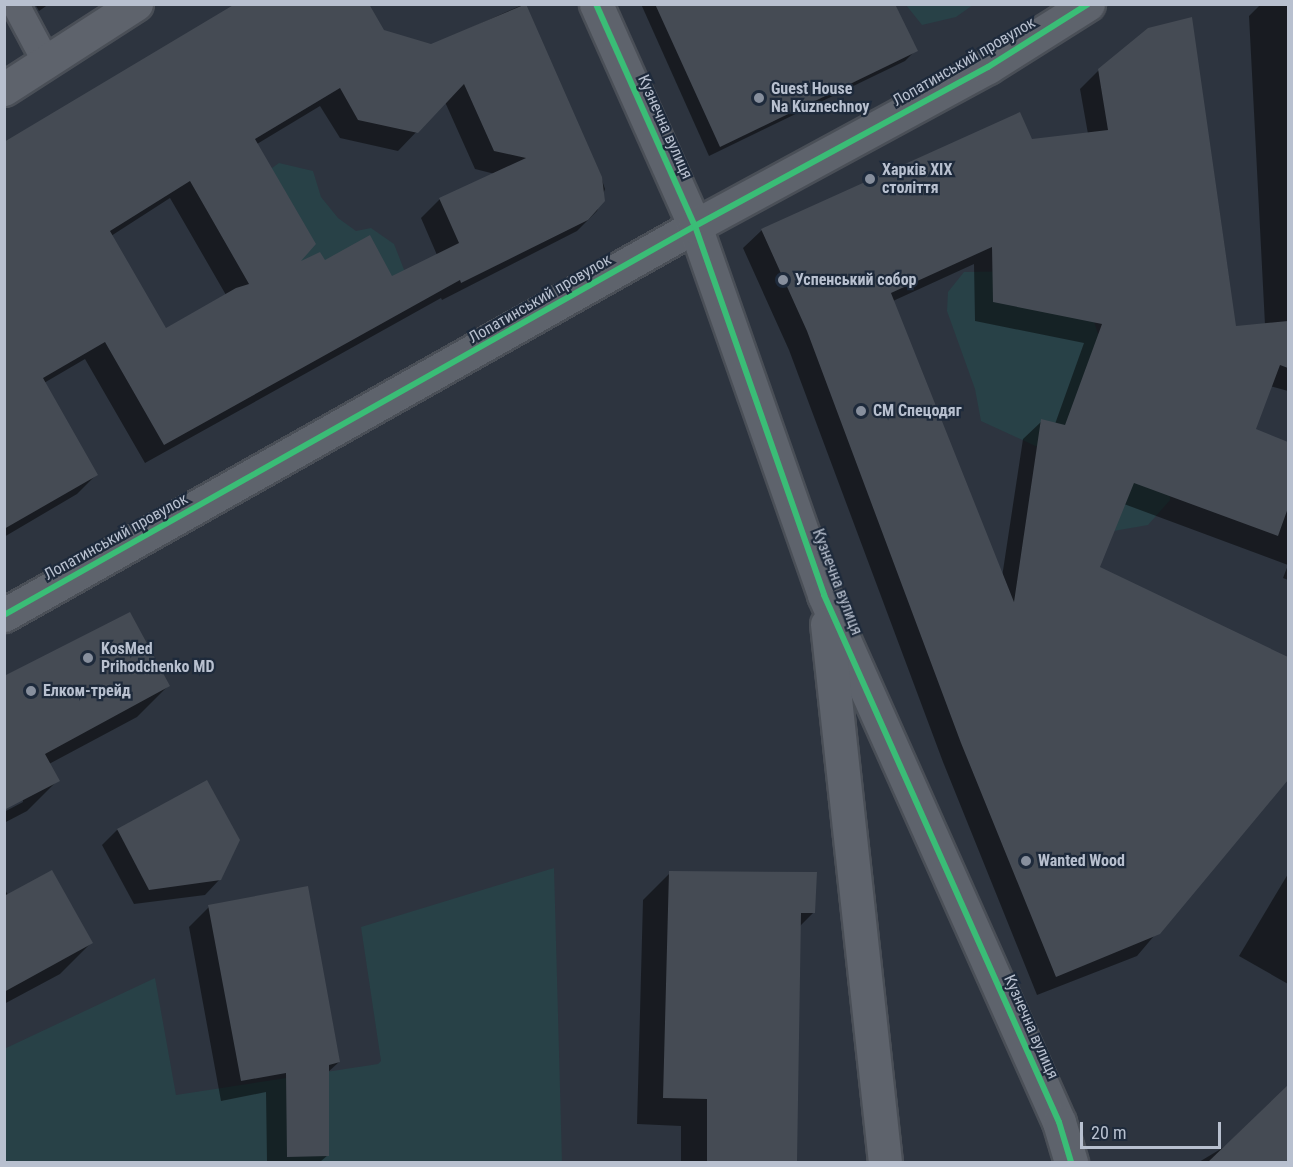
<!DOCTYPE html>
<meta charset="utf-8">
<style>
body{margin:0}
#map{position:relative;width:1293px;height:1167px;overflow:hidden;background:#2d343f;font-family:"Roboto Condensed",sans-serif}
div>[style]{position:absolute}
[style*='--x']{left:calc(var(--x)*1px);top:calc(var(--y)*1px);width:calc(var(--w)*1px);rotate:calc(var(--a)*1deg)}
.green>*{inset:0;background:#284147}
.shadow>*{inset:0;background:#0007}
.building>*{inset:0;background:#454b54}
.roads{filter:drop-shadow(2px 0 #4a4f57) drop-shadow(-2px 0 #4a4f57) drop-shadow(0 2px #4a4f57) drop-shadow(0 -2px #4a4f57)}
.service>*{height:27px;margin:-13.5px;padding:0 13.5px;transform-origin:13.5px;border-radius:13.5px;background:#5e636c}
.minor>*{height:33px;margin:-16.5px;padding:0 16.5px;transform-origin:16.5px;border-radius:16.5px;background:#5e636c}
.tertiary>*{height:33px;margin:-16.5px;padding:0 16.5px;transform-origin:16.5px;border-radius:16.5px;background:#5e636c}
.cycleway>*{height:6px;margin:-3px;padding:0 3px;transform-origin:3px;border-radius:3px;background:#3abd76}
.dots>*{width:16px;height:16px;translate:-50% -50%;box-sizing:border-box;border:3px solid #1e2a3b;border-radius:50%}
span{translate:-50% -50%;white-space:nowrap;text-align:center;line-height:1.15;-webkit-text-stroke:4.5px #1e2a3b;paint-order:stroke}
.street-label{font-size:16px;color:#b8c0cf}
.poi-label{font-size:16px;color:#b8c0cf;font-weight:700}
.left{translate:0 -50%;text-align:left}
.frame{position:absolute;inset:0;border:6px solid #b8c0cf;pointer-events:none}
.scale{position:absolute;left:1080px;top:1122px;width:141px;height:27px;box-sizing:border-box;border:3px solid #b8c0cf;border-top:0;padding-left:8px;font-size:18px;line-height:21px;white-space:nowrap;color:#b8c0cf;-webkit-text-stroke:4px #1e2a3b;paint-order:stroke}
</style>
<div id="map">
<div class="green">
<i style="clip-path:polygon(906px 5px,973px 5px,956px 17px,922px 25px)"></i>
<i style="clip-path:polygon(279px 163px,313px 171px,321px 197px,338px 218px,356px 231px,371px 228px,394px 244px,412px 290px,303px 302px,265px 173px)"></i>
<i style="clip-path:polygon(1028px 271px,1092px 316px,1119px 396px,1169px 486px,1170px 500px,1148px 525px,1102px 533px,1040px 448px,981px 421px,975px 389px,947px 311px,948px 292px,964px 272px)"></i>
<i style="clip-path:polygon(554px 868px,562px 1162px,5px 1162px,4px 1049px,155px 978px,176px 1095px,378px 1064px,381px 1061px,361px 927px)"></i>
</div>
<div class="shadow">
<i style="clip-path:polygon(35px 4px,49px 4px,39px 11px)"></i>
<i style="clip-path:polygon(evenodd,524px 4px,601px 177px,605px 189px,597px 211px,577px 231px,442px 300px,441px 298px,145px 463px,85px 359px,44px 383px,96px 475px,77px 494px,4px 537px,4px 143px,383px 31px,431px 46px,524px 4px,445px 102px,475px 169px,495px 174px,440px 199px,421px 218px,437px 255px,391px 278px,295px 265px,257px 144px,320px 106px,340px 138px,398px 151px,445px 102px,524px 4px,170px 198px,226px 295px,165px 330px,111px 236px,170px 198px)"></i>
<i style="clip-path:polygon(641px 4px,893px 4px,916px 50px,905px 61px,709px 156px)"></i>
<i style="clip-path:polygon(evenodd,1261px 4px,1288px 4px,1288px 391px,1270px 386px,1254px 430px,1288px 445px,1288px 580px,1283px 578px,1288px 565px,1124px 504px,1098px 568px,1288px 659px,1288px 778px,1137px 956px,1037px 995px,943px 762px,789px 350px,743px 248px,762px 230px,1031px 141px,1088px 134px,1080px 89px,1099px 70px,1235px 328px,1265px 325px,1249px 16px,1261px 4px,974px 264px,975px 321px,1084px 343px,1055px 424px,1042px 421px,1023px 439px,1002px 577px,893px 301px,974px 264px)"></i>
<i style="clip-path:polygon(4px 684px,168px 686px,137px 717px,49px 764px,58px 780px,27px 811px,4px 823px,4px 812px,23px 802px)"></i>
<i style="clip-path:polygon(206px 782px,220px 879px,205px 895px,134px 904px,102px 845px,117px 830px)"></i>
<i style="clip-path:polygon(670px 873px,814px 912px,799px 927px,795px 1162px,681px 1162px,681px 1126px,637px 1124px,643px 900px)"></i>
<i style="clip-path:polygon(1288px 874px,1288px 984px,1239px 956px)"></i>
<i style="clip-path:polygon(4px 888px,8px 895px,91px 943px,60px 974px,4px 1004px)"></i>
<i style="clip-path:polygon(209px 907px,339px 1062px,327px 1073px,328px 1155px,320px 1162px,267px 1162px,266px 1092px,221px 1101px,189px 927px)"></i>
<i style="clip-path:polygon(1288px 1087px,1288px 1162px,1199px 1162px,1229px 1144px)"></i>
</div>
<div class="building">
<i style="clip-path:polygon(evenodd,235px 4px,369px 4px,384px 30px,431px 44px,526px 4px,602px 177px,605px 201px,588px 220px,461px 283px,460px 280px,164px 445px,105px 342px,43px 378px,98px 475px,4px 529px,4px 142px,235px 4px,464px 84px,494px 151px,526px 158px,439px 198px,459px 243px,392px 276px,370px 235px,325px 260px,320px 252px,301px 261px,316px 244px,255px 139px,340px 88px,358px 120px,418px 133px,464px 84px,235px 4px,190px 181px,249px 284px,236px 288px,166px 328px,110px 231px,190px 181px)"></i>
<i style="clip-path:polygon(655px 4px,895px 4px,918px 51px,720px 147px)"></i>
<i style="clip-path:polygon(evenodd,1192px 17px,1236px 326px,1288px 321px,1288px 368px,1280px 365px,1256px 429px,1288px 442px,1288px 508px,1278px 536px,1134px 483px,1100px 567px,1288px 657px,1288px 780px,1160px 934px,1056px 977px,961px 743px,807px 331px,761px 229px,1020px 112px,1032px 139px,1108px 130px,1098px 69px,1148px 28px,1192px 17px,992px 247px,993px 302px,1102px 324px,1065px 425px,1041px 419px,1014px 602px,891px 293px,992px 247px)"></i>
<i style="clip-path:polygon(130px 612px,170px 686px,45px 754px,60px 781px,4px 810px,4px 676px)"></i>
<i style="clip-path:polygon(207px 780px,240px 840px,221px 880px,149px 890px,117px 829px)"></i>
<i style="clip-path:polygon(52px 870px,93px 943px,4px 992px,4px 896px)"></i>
<i style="clip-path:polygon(669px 871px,817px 872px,815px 913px,801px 913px,797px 1162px,707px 1162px,707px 1099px,663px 1098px)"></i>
<i style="clip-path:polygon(308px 886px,340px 1062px,329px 1065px,329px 1156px,287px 1157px,286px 1073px,241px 1081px,208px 905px)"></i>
<i style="clip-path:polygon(1288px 1085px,1288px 1162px,1208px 1162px)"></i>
</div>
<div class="roads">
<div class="service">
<i style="--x:15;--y:4;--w:66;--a:61.9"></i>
</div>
<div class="minor">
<i style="--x:4;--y:89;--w:157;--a:-32.8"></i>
<i style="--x:4;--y:615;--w:793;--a:-29.38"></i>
</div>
<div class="tertiary">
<i style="--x:596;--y:4;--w:243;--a:66"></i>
<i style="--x:695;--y:226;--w:391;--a:70.7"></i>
<i style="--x:824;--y:595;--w:577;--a:65.97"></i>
<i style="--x:1059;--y:1122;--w:42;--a:73.3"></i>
<i style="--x:695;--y:226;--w:333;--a:-28.5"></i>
<i style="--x:988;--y:67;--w:118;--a:-32.2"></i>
<i style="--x:827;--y:624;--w:541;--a:83.85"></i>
</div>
</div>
<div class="cycleway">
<i style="--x:596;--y:4;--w:243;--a:66"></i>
<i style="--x:695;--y:226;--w:391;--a:70.7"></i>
<i style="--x:824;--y:595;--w:577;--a:65.97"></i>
<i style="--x:1059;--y:1122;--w:42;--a:73.3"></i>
<i style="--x:4;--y:615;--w:793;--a:-29.38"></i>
<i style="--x:695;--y:226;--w:333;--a:-28.5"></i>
<i style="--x:988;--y:67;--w:118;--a:-32.2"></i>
</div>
<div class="dots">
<i style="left:759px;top:98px;background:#878f9d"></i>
<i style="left:870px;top:179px;background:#878f9d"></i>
<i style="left:783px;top:280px;background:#878f9d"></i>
<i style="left:861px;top:411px;background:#878f9d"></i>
<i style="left:88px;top:658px;background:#878f9d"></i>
<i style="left:31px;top:691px;background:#878f9d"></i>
<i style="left:1026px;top:861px;background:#878f9d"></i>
</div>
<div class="street-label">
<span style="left:964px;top:62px;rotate:-30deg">Лопатинський провулок</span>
<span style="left:665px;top:127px;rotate:66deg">Кузнечна вулиця</span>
<span style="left:540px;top:299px;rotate:-30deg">Лопатинський провулок</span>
<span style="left:116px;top:537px;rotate:-29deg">Лопатинський провулок</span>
<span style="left:837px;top:582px;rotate:69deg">Кузнечна вулиця</span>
<span style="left:1031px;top:1027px;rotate:66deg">Кузнечна вулиця</span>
</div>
<div class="poi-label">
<span class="left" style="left:771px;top:98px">Guest House<br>Na Kuznechnoy</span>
<span class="left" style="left:882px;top:179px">Харків XIX<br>століття</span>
<span class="left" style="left:795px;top:280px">Успенський собор</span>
<span class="left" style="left:873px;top:411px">СМ Спецодяг</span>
<span class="left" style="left:101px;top:658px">KosMed<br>Prihodchenko MD</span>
<span class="left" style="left:43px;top:691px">Елком-трейд</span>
<span class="left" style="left:1038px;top:861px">Wanted Wood</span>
</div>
<div class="frame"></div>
<div class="scale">20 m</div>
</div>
